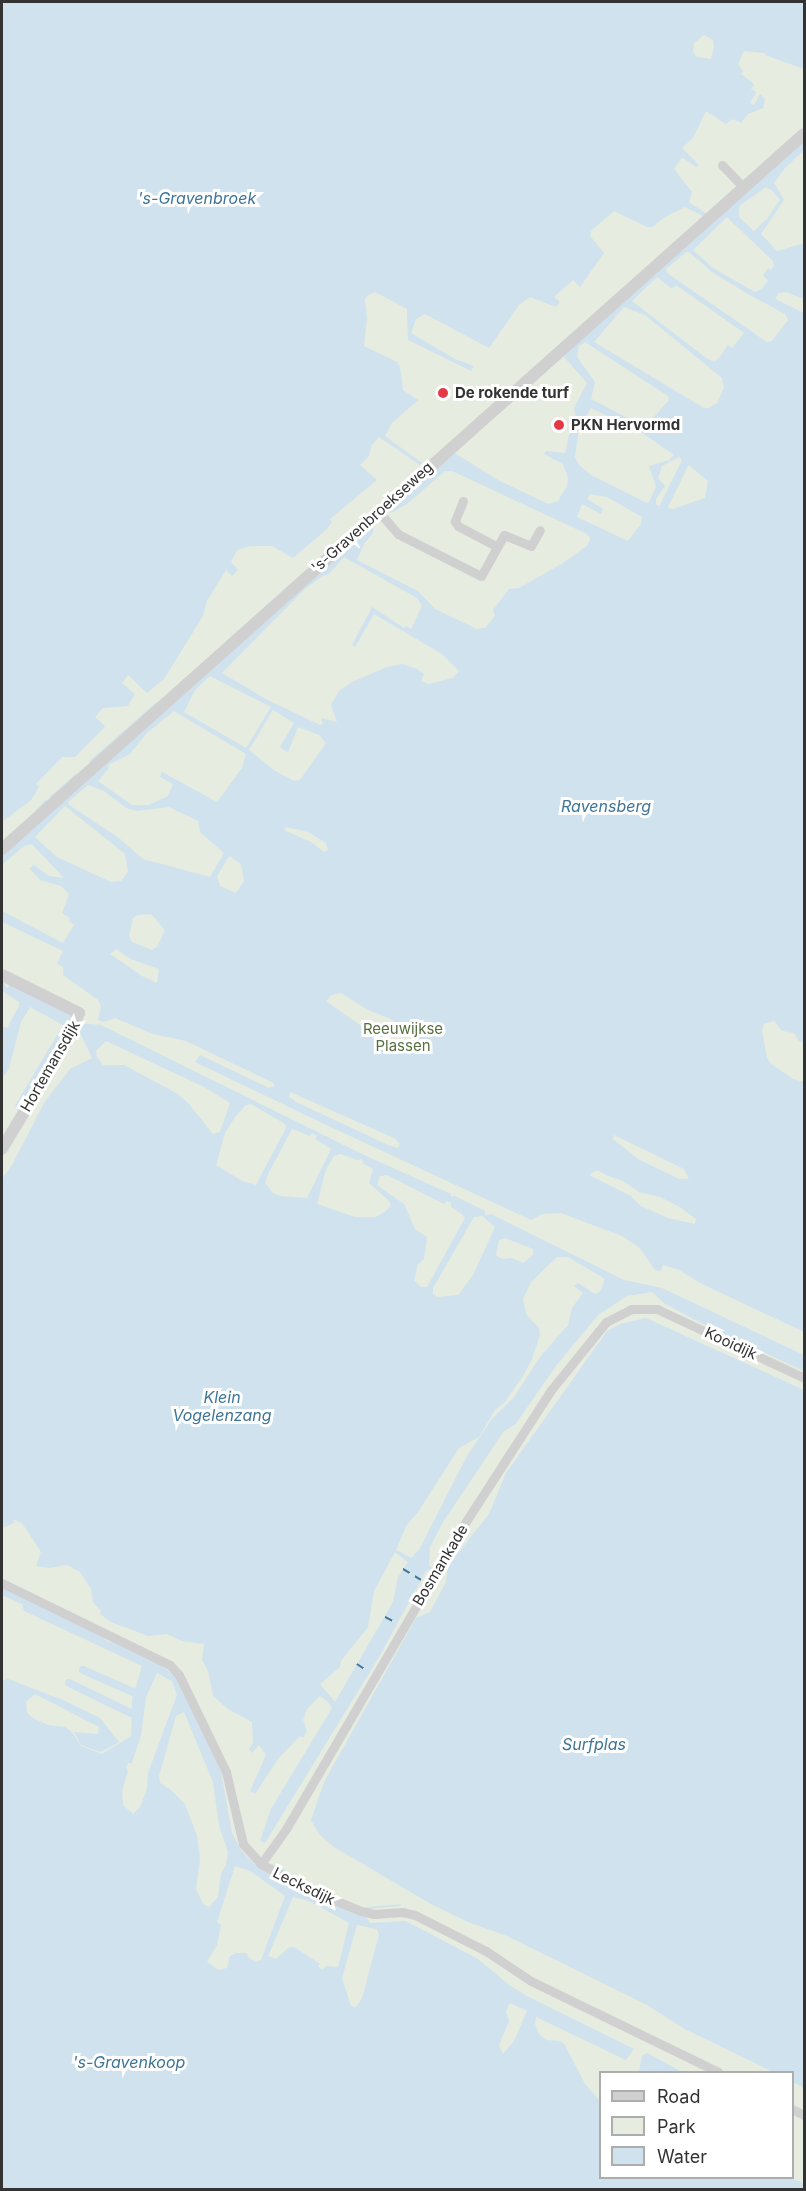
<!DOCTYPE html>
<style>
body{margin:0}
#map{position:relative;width:806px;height:2191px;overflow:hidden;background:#fff;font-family:Inter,sans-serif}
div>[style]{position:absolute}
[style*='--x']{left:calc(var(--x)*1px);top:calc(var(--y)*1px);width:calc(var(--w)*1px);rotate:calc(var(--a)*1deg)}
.green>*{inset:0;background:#e6ecdf}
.water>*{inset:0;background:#cfe2ee}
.stream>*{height:2px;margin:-1px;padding:0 1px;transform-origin:1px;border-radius:1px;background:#cfe2ee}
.canal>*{height:8px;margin:-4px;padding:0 4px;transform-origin:4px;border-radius:4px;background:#cfe2ee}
.ferry>*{height:1.5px;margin-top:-0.75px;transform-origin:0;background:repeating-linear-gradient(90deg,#3f7597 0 8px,transparent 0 14px)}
.minor>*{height:9px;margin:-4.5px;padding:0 4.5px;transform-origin:4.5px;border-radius:4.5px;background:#d0d0d0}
.tertiary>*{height:12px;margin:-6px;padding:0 6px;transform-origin:6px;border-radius:6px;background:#d0d0d0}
.dots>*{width:16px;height:16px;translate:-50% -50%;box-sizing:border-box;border:3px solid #fff;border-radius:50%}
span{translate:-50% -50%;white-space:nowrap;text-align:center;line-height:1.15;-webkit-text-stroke:6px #fff;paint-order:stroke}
.poi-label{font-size:15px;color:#333;font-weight:700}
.left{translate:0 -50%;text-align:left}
.street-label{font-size:15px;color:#333}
.park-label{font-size:15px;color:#56703f}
.water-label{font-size:16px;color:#3f7597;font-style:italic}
.frame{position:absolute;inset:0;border:3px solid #333;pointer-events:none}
.legend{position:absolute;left:599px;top:2071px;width:195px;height:108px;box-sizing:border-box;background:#fff;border:2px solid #adadad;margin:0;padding:8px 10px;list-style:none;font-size:18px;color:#333}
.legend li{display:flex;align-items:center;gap:12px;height:30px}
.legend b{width:30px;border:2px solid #adadad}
</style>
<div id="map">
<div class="green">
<i style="clip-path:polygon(evenodd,2px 2px,804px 2px,804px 2189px,2px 2190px,2px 2px,600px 2072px,792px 2072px,792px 2178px,600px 2178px,600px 2072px)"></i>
</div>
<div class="water">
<i style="clip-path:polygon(evenodd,2px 2px,804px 2px,804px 69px,765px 55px,765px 53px,744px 51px,738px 64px,743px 71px,741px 74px,754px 84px,751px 89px,756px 92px,750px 103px,754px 105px,760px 94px,765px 99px,763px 108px,748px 114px,741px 123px,733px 119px,726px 124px,706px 111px,693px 138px,682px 148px,699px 165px,696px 167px,682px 157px,674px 169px,692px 192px,689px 202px,708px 215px,705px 217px,685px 207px,665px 217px,652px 227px,647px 227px,614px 211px,591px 231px,590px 236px,604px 253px,580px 287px,573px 280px,554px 297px,560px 302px,556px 307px,530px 297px,519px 305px,489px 348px,425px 314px,416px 319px,411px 333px,455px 359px,474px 366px,471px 371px,408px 340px,407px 309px,375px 292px,368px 295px,365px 299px,367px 318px,364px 346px,397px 362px,400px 367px,403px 390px,418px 400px,392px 423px,385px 436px,422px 463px,420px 465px,379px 437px,371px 446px,369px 456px,360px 465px,377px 480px,330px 519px,332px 522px,327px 529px,293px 558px,272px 546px,250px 546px,237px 550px,231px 562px,238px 570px,232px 576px,226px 570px,207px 601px,203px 616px,164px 679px,147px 693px,128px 675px,122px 683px,135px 694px,128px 706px,103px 708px,95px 717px,105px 726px,101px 731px,75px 757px,62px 757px,36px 784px,39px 787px,31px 800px,2px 822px,2px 2px,704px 35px,713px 40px,714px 46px,711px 59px,697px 57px,693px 52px,694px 43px,704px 35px)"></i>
<i style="clip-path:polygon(evenodd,804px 141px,804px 150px,785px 168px,774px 183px,784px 200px,761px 234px,777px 251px,804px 243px,804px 299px,786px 292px,779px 293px,775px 299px,804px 313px,804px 1042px,799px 1041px,794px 1033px,782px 1031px,774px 1021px,764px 1024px,762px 1031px,767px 1058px,771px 1064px,793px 1079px,804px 1082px,804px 1332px,700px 1283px,679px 1270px,663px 1265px,661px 1271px,655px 1270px,640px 1248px,622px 1236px,561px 1213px,542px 1214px,531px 1220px,320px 1122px,195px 1062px,200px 1055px,269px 1088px,274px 1086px,274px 1083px,186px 1041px,153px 1034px,115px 1018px,104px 1022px,98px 1020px,101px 1006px,98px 1000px,63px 975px,63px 967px,57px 964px,63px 951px,2px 922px,2px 911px,63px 943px,74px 925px,69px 921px,70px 918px,62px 913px,69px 894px,61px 886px,40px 880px,29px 868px,34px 865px,49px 876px,64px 878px,32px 844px,24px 846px,2px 865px,2px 853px,374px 525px,373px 533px,364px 544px,357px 560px,418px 591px,435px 609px,477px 629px,485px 628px,495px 616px,493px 610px,509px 589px,519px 588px,563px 563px,588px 545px,590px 538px,587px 534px,452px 471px,445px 471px,407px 504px,391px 513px,388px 509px,453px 452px,498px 480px,548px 504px,558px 501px,567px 486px,568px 478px,563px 464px,544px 454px,546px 451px,565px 453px,569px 435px,576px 421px,574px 408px,587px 383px,564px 357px,574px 345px,804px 141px,766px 187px,772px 190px,780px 200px,767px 219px,754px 231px,739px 217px,739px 206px,766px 187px,804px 141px,727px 217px,773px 261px,774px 266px,771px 270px,768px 268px,763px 276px,768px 280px,762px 289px,755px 292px,713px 268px,693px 250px,727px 217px,804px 141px,686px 252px,689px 252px,712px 272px,746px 293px,785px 314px,788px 320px,772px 341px,767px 342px,667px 273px,666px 269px,686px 252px,804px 141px,657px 277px,672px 289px,676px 285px,744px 333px,732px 348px,728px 345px,719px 358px,714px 362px,706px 358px,632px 301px,657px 277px,804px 141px,624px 307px,645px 315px,722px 378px,724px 388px,717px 403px,709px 408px,704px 408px,594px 342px,624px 307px,804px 141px,585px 342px,668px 396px,669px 400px,645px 427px,591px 399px,595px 382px,577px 357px,579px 346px,585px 342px,804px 141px,591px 408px,641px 432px,674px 455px,669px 460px,649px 466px,656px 487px,649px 502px,647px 503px,591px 475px,579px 465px,575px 457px,579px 428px,591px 408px,804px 141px,679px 457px,708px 481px,705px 498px,673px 509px,656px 505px,656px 499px,665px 486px,658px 478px,662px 466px,679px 457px,804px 141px,590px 494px,607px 497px,642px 517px,641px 524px,628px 541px,577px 517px,582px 504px,601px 514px,603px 509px,587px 499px,590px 494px,804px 141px,344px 557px,417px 598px,422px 606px,411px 629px,406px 626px,404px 628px,372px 607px,352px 645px,355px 647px,374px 614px,442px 654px,459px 671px,453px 678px,428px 684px,421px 681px,424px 674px,417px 669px,402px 664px,387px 667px,352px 682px,339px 691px,331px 705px,337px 722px,321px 718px,323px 724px,320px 725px,266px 699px,222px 673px,304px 590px,322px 576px,329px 574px,344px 557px,804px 141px,210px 676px,271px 707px,246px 748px,184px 712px,195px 690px,210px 676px,804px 141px,273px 710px,294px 723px,280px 747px,288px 752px,298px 727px,319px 735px,326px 743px,300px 780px,294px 781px,275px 771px,249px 750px,273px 710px,804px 141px,174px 711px,246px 754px,242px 768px,217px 802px,162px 772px,160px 777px,173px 784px,168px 796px,149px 805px,132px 805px,98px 781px,109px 768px,108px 765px,130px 754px,147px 733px,174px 711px,804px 141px,88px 785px,104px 791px,126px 808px,137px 811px,169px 807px,198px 821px,200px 832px,224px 853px,210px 877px,143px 859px,119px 838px,69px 805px,68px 802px,88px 785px,804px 141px,65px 806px,125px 854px,128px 872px,121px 881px,111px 882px,57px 857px,35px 837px,65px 806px,804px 141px,286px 827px,308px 832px,326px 843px,328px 850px,324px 852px,311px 842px,284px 830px,286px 827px,804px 141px,229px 856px,240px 863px,242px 869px,244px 881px,236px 893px,220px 886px,217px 876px,229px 856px,804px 141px,151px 914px,165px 930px,157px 947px,152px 950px,132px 942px,129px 936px,133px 918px,137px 915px,151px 914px,804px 141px,116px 949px,131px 959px,159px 969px,157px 983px,142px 976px,110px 954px,116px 949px,804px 141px,341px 993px,368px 1010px,391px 1019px,411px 1034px,413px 1043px,394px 1041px,364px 1030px,360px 1025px,326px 1001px,331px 995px,341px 993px,804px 141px,290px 1092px,394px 1138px,400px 1144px,398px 1148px,388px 1145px,296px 1102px,289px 1097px,290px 1092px,804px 141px,614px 1135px,684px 1169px,689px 1179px,679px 1179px,638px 1159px,613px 1139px,614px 1135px,804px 141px,597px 1170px,608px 1176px,623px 1181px,639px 1192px,660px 1197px,680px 1207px,696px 1219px,695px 1224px,668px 1218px,641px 1206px,631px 1196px,589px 1175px,597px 1170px)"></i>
<i style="clip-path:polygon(evenodd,2px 980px,7px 988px,11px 984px,56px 1005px,81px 1023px,101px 1025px,364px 1155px,451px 1194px,451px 1197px,455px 1196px,485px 1211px,485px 1215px,491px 1214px,624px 1280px,662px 1288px,804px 1355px,804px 1371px,703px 1324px,665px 1304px,652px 1292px,627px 1296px,598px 1315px,556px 1366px,515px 1425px,504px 1431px,443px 1522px,430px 1547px,429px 1565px,433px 1569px,426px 1571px,379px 1657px,265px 1843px,260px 1841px,271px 1809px,332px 1708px,327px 1701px,320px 1696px,307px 1709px,303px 1720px,307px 1731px,303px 1738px,300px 1736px,278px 1759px,255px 1794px,250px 1791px,266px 1755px,259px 1745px,252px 1753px,249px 1749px,253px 1743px,252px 1722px,228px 1709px,213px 1696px,208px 1671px,202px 1660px,204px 1644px,182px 1641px,167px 1634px,148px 1636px,111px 1622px,100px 1614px,101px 1611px,93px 1602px,91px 1589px,80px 1572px,67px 1565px,49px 1568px,36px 1566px,41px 1552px,22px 1523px,13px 1519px,14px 1523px,2px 1528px,2px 1179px,12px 1165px,44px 1103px,56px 1087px,70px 1069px,92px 1058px,81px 1035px,65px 1029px,19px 1109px,15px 1106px,63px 1025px,30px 1007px,21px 1022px,9px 1069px,2px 1078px,2px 1026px,7px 1028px,19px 1006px,19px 1002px,2px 991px,2px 980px,106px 1041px,204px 1087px,230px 1103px,220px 1132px,213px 1134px,189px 1104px,178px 1094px,124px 1065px,103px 1065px,97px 1057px,96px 1051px,106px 1041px,2px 980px,251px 1104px,285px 1124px,286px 1128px,256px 1185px,242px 1181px,216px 1165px,225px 1133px,235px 1117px,246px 1105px,251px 1104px,2px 980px,292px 1129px,310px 1136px,312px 1133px,317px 1136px,315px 1139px,331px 1149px,307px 1198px,280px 1196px,273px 1193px,265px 1183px,269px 1172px,292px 1129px,2px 980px,341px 1154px,357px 1160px,362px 1159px,364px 1164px,373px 1169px,369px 1183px,389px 1201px,391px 1205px,386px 1211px,376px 1217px,355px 1217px,317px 1204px,326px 1169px,334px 1156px,341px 1154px,2px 980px,387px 1175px,444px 1204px,447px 1201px,451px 1203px,451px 1207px,462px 1214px,465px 1218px,427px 1287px,421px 1287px,414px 1280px,418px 1264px,424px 1259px,427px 1237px,415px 1229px,404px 1204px,377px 1185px,380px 1176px,387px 1175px,2px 980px,482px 1216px,495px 1227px,473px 1275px,458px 1295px,437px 1297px,433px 1294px,433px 1288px,474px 1217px,482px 1216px,2px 980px,505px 1238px,533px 1249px,533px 1255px,523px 1263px,512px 1258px,502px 1259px,496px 1255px,499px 1240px,505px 1238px,2px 980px,557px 1257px,568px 1257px,605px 1279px,600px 1292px,595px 1294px,578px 1283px,574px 1286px,583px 1293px,572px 1308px,568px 1325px,540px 1357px,514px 1397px,492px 1419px,467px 1456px,419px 1550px,411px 1558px,396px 1550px,406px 1526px,418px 1512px,459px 1448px,479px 1437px,495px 1410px,504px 1403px,523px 1376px,532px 1359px,540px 1335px,539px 1328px,526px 1314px,523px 1299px,531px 1282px,557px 1257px,2px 980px,395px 1552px,408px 1562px,398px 1577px,393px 1602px,335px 1702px,320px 1684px,340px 1667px,341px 1661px,368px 1627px,374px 1591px,395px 1552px)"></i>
<i style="clip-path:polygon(646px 1318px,804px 1390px,804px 2088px,793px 2082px,792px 2072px,773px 2072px,685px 2029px,647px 2005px,507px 1936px,468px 1922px,431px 1904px,334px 1847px,319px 1834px,311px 1820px,324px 1782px,416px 1618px,430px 1612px,446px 1582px,447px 1572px,451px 1562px,489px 1514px,506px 1473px,607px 1331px,623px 1323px)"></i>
<i style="clip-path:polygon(evenodd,2px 1587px,103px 1637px,108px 1642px,111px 1641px,162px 1666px,176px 1677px,221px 1771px,232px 1833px,241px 1850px,254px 1864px,311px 1896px,366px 1917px,370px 1923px,405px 1921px,421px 1929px,478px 1959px,509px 1985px,527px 1996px,634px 2049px,626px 2060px,536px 2017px,535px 2024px,539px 2034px,546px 2040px,560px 2041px,565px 2045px,585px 2084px,600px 2101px,600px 2178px,788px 2178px,804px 2183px,804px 2189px,2px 2189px,2px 1681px,8px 1679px,63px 1700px,100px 1718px,119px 1742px,101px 1752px,81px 1745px,74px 1732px,98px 1734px,99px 1727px,35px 1694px,26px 1702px,27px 1713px,33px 1718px,48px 1725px,65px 1727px,72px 1732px,81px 1746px,102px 1754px,131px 1736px,132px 1699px,142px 1666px,24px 1611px,22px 1604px,2px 1595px,2px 1587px,157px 1673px,172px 1681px,177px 1695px,148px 1773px,147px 1789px,140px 1807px,133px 1814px,123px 1805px,122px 1791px,128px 1771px,126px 1768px,128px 1763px,132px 1763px,141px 1736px,146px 1697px,157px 1673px,2px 1587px,184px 1712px,213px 1782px,219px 1826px,228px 1852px,226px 1865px,221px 1873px,218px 1897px,209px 1907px,203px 1904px,196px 1889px,200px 1859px,197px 1836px,185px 1804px,171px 1790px,160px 1783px,159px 1776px,176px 1716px,184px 1712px,2px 1587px,235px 1866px,250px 1871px,285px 1896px,261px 1960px,256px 1962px,248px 1957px,247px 1953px,236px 1953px,230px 1956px,227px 1968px,219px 1970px,207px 1962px,217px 1945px,221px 1925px,217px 1922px,235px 1866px,2px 1587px,293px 1897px,309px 1901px,349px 1923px,338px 1967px,326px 1966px,322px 1970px,318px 1966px,320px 1964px,294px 1947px,288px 1948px,276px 1959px,268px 1956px,293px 1897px,2px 1587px,357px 1925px,377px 1929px,379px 1935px,362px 1998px,356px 2007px,351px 2006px,342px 1978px,357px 1925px,2px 1587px,510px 2003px,527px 2011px,514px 2041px,503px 2054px,499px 2045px,509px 2021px,506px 2011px,510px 2003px)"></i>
<i style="clip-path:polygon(647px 2053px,682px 2072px,683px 2072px,639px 2072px,642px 2056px)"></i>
</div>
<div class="stream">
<i style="--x:91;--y:761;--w:86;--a:-41.2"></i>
<i style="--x:51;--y:797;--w:33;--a:-41"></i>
<i style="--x:37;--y:810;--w:13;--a:-45"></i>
<i style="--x:272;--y:1865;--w:59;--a:27"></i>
<i style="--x:367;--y:1908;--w:33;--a:-5"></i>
</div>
<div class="canal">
<i style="--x:664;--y:506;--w:50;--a:-63.9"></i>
<i style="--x:83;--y:1670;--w:55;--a:23.7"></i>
<i style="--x:69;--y:1683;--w:69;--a:25.8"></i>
</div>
<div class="ferry">
<i style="--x:403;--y:1569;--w:21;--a:31"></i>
<i style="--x:385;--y:1617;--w:13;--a:27"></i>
<i style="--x:357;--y:1664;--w:14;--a:34"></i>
</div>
<div class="minor">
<i style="--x:722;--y:165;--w:30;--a:46"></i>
<i style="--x:463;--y:501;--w:22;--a:112"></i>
<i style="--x:455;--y:521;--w:6;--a:59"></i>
<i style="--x:458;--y:526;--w:43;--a:27.8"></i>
<i style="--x:379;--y:512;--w:29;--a:49"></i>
<i style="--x:398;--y:534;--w:93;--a:26.8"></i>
<i style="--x:481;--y:576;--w:47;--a:-60.7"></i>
<i style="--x:504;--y:535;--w:29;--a:22"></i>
<i style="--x:531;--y:546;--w:18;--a:-61"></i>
<i style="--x:2;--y:1583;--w:187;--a:26"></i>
<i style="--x:170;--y:1665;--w:13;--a:48"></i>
<i style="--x:179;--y:1675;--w:108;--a:64.1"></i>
<i style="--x:226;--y:1772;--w:74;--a:76.7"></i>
<i style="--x:243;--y:1844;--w:27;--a:48"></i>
<i style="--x:261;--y:1864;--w:58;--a:27.9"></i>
<i style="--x:312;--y:1891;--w:53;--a:22.2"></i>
<i style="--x:361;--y:1911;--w:13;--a:13"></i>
<i style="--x:374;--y:1914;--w:28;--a:-4"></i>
<i style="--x:402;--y:1912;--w:13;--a:13"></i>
<i style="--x:415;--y:1915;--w:80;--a:26.9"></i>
<i style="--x:486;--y:1951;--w:54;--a:33.7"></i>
<i style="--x:531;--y:1981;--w:208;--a:25.9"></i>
<i style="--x:261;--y:1864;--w:43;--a:-54.5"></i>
<i style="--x:286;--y:1829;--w:351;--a:-59.7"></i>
<i style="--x:463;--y:1526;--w:162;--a:-57.1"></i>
<i style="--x:551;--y:1390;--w:87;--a:-51"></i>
<i style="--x:606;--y:1322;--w:28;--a:-27"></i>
<i style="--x:631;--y:1309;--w:26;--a:0"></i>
<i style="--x:657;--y:1309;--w:162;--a:25.1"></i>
<i style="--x:792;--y:2109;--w:13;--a:27"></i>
</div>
<div class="tertiary">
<i style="--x:2;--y:849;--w:1074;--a:-41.72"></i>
<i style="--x:2;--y:975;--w:86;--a:26.3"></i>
<i style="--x:79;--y:1013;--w:28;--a:113"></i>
<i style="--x:68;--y:1039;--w:128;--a:121"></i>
</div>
<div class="dots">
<i style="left:443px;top:393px;background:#e63946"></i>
<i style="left:559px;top:425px;background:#e63946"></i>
</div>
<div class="poi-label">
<span class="left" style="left:455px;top:393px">De rokende turf</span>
<span class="left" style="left:571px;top:425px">PKN Hervormd</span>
</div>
<div class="street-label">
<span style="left:372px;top:517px;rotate:-42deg">'s-Gravenbroekseweg</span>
<span style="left:50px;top:1066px;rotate:-60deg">Hortemansdijk</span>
<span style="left:731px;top:1343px;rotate:25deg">Kooidijk</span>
<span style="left:440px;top:1565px;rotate:-59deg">Bosmankade</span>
<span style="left:304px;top:1886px;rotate:26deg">Lecksdijk</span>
</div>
<div class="park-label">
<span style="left:403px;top:1037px">Reeuwijkse<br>Plassen</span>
</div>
<div class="water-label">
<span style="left:197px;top:198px">'s-Gravenbroek</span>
<span style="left:606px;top:806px">Ravensberg</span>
<span style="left:222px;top:1406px">Klein<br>Vogelenzang</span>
<span style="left:594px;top:1744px">Surfplas</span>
<span style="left:129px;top:2062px">'s-Gravenkoop</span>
</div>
<div class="frame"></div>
<ul class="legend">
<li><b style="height:8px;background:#d0d0d0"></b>Road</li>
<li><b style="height:16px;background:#e6ecdf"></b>Park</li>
<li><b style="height:16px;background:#cfe2ee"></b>Water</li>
</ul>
</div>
